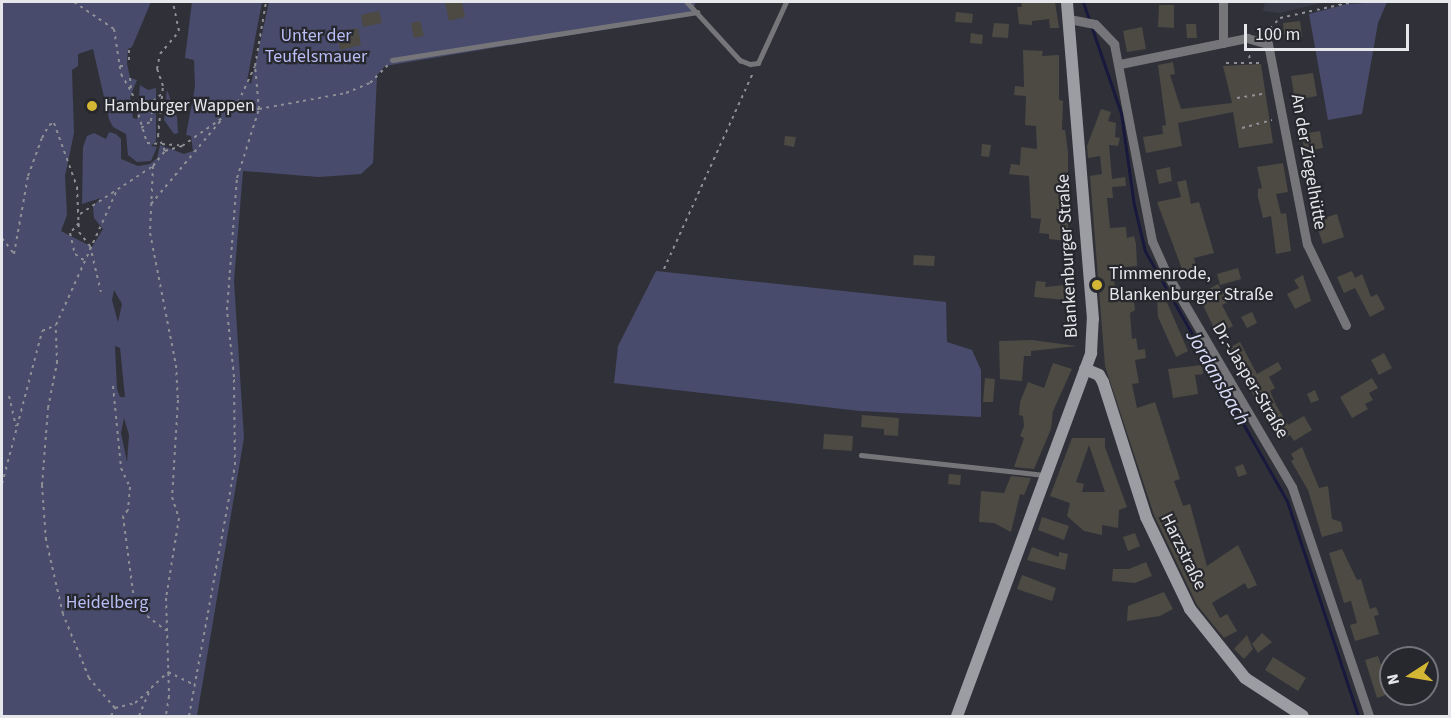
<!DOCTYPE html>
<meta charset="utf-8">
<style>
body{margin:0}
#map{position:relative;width:1451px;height:718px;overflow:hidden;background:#303138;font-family:"Source Sans 3",sans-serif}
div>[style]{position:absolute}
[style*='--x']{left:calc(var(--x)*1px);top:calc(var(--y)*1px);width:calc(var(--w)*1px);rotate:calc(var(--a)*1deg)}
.built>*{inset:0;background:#3a3b48}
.green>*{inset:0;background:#484b6b}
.stream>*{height:3px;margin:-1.5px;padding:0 1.5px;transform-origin:1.5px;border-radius:1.5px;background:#19183d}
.building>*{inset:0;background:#4c4a43}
.path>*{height:2px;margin-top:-1px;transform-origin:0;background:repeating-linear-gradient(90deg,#8f9095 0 3px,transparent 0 7.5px)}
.lane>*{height:4.5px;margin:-2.25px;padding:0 2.25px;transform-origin:2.25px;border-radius:2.25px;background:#76767a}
.street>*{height:9px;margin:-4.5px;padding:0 4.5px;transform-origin:4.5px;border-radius:4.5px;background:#76767a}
.secondary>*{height:12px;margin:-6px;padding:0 6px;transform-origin:6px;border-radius:6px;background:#9c9da2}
.dots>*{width:16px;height:16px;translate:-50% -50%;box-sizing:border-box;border:3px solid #27272e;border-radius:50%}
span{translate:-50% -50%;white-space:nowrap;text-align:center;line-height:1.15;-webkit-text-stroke:4.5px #27272e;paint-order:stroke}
.park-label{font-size:18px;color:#b9bef6}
.poi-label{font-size:18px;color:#e6e7eb}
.left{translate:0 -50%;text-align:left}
.street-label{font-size:18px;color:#e6e7eb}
.water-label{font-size:20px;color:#dde0fd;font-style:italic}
.frame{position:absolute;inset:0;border:3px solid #e6e7eb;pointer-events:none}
.north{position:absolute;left:1379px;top:646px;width:60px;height:60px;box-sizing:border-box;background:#27272e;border:2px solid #73747a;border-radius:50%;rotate:258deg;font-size:16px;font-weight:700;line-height:24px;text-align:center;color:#e6e7eb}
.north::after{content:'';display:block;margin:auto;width:21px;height:27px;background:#d4b635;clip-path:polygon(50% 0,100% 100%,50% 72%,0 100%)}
.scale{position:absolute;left:1244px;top:24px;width:165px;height:27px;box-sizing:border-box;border:3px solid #e6e7eb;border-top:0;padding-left:8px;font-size:18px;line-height:21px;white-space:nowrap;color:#e6e7eb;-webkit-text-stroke:4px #27272e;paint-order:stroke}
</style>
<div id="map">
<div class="built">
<i style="clip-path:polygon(1265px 2px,1325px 2px,1280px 13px,1263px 11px)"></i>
</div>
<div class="green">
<i style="clip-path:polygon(evenodd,2px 2px,151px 2px,132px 47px,128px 49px,127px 63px,130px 78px,137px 80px,130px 97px,133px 118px,137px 119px,140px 85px,148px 90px,156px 88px,156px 141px,151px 146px,157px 147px,151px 161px,137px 162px,128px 155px,126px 134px,113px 127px,109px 119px,93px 49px,78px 54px,78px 66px,72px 70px,74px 133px,65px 176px,67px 215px,61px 231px,92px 247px,103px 229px,94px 218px,93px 206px,101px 198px,82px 204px,83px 147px,87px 136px,94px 133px,106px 139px,109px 132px,116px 134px,121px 139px,121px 159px,138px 166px,150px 164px,157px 158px,160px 145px,184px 154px,193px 151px,191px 136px,186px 135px,195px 87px,194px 60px,185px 58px,192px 2px,262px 2px,247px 81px,251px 84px,269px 2px,696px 2px,690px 15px,385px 66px,377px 75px,373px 163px,361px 174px,319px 177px,243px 171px,234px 281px,244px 438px,197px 716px,2px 716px,2px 2px,114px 290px,122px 304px,118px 322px,112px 300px,114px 290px,2px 2px,115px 346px,120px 348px,125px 397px,120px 397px,117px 389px,115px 346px,2px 2px,124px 418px,129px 435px,127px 462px,121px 433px,124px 418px)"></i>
<i style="clip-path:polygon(1387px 2px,1378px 23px,1362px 114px,1328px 120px,1309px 14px,1347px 4px)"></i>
<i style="clip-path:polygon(167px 90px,177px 117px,178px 133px,174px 134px,164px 120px)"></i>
<i style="clip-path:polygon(656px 271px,946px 302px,947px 342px,972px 350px,981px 370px,981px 417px,860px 411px,614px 383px,618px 346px)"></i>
</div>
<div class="stream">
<i style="--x:1083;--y:2;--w:117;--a:71.1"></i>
<i style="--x:1121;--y:113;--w:93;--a:82"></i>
<i style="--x:1134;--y:205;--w:47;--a:76.6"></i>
<i style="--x:1145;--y:251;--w:288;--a:60.4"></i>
<i style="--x:1287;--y:501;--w:226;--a:71.7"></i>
</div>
<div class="building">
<i style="clip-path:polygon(445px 2px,462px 2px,465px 17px,449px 21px)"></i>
<i style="clip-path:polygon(1021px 2px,1055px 2px,1059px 28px,1050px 28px,1049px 19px,1032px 21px,1032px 25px,1019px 24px,1017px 7px,1022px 7px)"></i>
<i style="clip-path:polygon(1159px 5px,1174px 5px,1174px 28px,1158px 27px)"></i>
<i style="clip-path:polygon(379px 11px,382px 23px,363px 27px,361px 15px)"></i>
<i style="clip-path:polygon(956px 12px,973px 14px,972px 23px,955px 22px)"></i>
<i style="clip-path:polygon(420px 21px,424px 36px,414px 38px,411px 23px)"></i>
<i style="clip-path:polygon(1300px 21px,1302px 37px,1285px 40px,1283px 23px)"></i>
<i style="clip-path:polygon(994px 23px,1009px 24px,1008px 38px,992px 37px)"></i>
<i style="clip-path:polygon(1186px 24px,1196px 24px,1197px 38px,1187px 38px)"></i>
<i style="clip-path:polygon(1142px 27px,1146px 49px,1127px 52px,1123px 31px)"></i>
<i style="clip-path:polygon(358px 28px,361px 45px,340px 50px,337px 32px)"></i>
<i style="clip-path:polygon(971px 33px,983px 35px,982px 44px,970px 43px)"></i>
<i style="clip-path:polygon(1023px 50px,1043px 51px,1042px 56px,1059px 55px,1059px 100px,1063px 101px,1062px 130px,1065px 130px,1068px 152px,1068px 241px,1049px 239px,1049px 234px,1039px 233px,1041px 219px,1031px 218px,1029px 176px,1009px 174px,1011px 164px,1020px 165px,1021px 147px,1037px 149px,1036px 126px,1025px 125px,1026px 96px,1014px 95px,1015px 86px,1024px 87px)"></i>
<i style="clip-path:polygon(1173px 62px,1175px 74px,1170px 75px,1181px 109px,1232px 103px,1223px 66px,1261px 64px,1273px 143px,1239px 148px,1233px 112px,1178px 123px,1182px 146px,1146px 153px,1143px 137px,1163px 134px,1162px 126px,1166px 125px,1158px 65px)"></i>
<i style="clip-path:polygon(1313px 73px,1317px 96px,1295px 100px,1291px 76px)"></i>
<i style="clip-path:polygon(1101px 109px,1111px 112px,1108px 121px,1116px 123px,1115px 137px,1120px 138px,1118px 146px,1109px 145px,1112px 179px,1125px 177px,1126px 186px,1112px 187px,1113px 198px,1107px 198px,1110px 228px,1126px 227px,1127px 238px,1134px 236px,1136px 244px,1137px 266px,1113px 268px,1116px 300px,1134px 301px,1135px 310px,1130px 313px,1132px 339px,1136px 338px,1138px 350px,1145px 349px,1146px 358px,1135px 360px,1139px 383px,1132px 384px,1137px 408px,1155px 402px,1180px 479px,1174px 481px,1183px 506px,1190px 504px,1207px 566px,1238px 545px,1257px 585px,1248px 589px,1245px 583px,1212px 603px,1220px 618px,1227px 614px,1237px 631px,1224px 638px,1197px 605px,1154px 515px,1105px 366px,1090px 176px,1102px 174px,1100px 156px,1088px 158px,1087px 146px)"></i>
<i style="clip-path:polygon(1320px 131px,1323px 148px,1304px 151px,1302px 134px)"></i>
<i style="clip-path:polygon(785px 136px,796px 137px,794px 147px,784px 145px)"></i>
<i style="clip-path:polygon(982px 144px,991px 145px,989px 157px,981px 156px)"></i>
<i style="clip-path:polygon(1283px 163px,1288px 192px,1276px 194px,1281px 214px,1286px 213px,1291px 251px,1276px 254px,1271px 216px,1263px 218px,1258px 197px,1258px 189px,1262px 188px,1257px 167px)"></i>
<i style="clip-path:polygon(1170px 167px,1172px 181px,1159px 184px,1156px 170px)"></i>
<i style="clip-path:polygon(1186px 180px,1191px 204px,1199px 202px,1214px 253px,1194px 258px,1198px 274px,1185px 277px,1157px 202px,1181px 197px,1177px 182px)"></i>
<i style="clip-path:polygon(1337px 214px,1344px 237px,1323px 244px,1315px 221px)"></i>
<i style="clip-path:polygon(914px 255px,935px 256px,934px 266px,913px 265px)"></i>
<i style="clip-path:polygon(1238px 268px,1241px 279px,1220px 285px,1217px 274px)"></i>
<i style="clip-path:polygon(1352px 271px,1355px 278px,1362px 274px,1371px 297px,1377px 294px,1385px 309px,1370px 317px,1355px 288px,1344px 293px,1337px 277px)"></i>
<i style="clip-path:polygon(1303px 275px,1311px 301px,1295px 309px,1287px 294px,1299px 288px,1294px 280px)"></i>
<i style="clip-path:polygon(1036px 281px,1046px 282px,1045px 287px,1073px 284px,1075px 301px,1034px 297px)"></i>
<i style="clip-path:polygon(1218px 284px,1228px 302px,1222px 305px,1233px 326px,1217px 334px,1198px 295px)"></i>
<i style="clip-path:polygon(1157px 300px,1166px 300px,1188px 351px,1176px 357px,1158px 317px)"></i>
<i style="clip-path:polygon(1252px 312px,1257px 323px,1247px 328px,1241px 317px)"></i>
<i style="clip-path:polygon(1032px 340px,1077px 346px,1031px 351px,1031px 356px,1024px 356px,1022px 381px,1000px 379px,999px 341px)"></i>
<i style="clip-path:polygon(1240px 342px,1257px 374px,1278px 362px,1282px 369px,1269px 377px,1275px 388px,1270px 391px,1276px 405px,1288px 425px,1304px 416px,1312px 430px,1294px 441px,1290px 435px,1280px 441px,1227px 349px)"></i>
<i style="clip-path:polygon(1384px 353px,1392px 368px,1379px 375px,1371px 360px)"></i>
<i style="clip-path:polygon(1053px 363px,1072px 369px,1053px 411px,1051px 429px,1034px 469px,1014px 467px,1024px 438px,1020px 436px,1024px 426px,1023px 416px,1019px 415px,1020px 402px,1028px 382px,1044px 388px)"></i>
<i style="clip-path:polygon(1202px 365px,1203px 374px,1195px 375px,1198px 394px,1173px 398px,1168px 369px)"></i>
<i style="clip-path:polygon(985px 378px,995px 379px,993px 402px,983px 402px)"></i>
<i style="clip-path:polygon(1372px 378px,1378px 388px,1369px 393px,1373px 400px,1365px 404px,1368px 409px,1352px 418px,1340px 397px)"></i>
<i style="clip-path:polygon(1315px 390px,1319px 400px,1311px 403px,1307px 394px)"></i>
<i style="clip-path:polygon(862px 415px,899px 418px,898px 436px,884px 435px,884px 429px,861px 427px)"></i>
<i style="clip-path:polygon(824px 434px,853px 436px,852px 451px,823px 449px)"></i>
<i style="clip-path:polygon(evenodd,1072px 438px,1105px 438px,1105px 447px,1127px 507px,1119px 510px,1118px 528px,1102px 525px,1102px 535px,1084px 531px,1067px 516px,1070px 503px,1050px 496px,1072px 438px,1089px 445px,1105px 492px,1082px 492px,1084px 484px,1076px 482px,1089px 445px)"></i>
<i style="clip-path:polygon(1302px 447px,1319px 488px,1328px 486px,1332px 519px,1341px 522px,1343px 531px,1322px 537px,1308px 490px,1291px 461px,1294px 459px,1291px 454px)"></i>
<i style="clip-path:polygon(1243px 464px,1247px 474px,1238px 477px,1235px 467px)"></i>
<i style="clip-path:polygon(949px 474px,961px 475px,960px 485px,948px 484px)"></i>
<i style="clip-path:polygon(1011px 476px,1031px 478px,1024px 495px,1020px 494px,1011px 532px,994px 523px,979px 522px,981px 491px,1004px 493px)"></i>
<i style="clip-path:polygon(1042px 517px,1069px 526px,1064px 540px,1038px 530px)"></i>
<i style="clip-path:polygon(1135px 533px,1140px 546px,1128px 551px,1123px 537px)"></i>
<i style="clip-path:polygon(1032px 547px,1059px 557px,1059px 552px,1068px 554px,1065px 570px,1027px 560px)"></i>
<i style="clip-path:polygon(1342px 549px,1357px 580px,1361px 579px,1370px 609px,1376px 607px,1379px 615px,1374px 616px,1379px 634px,1355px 641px,1350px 625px,1357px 623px,1351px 601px,1344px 603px,1329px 553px)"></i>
<i style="clip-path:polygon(1146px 562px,1152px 576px,1135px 583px,1112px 581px,1113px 569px,1129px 569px)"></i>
<i style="clip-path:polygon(1022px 575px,1056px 588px,1052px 601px,1017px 589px)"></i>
<i style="clip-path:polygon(1164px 592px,1173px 609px,1160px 616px,1127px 621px,1128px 606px)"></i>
<i style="clip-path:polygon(1262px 633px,1272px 642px,1258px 653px,1252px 644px)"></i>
<i style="clip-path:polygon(1247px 635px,1253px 649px,1244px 659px,1234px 649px)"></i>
<i style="clip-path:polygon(1378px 656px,1386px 679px,1391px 677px,1391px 693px,1377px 698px,1365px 660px)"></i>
<i style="clip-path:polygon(1273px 657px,1306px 678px,1298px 691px,1265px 670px)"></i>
</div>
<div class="path">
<i style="--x:74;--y:2;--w:48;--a:34"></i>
<i style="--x:114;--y:29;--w:46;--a:81.2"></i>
<i style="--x:121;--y:74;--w:22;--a:60"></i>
<i style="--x:132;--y:93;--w:52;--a:73.3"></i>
<i style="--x:147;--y:143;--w:32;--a:4"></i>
<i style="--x:1265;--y:34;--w:22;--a:-47"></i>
<i style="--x:1280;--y:18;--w:74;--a:-12.5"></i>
<i style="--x:1248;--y:48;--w:12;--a:81"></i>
<i style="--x:129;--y:50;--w:12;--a:90"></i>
<i style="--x:1226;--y:63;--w:35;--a:0"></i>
<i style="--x:120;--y:66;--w:7;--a:0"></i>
<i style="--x:130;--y:78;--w:12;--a:85"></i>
<i style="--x:1237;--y:98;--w:30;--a:-9"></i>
<i style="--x:235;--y:109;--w:24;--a:0"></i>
<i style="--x:259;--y:109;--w:88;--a:-10.4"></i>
<i style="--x:346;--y:93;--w:26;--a:-23"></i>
<i style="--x:370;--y:83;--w:25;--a:-45"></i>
<i style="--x:141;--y:128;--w:12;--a:-35"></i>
<i style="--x:151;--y:121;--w:20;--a:-84"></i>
<i style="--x:153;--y:101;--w:13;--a:-39"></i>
<i style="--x:1242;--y:128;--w:31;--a:-15"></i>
<i style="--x:165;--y:151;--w:17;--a:-115"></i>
<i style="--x:158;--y:136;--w:50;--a:-84.3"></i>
<i style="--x:163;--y:86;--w:18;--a:-109"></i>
<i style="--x:157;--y:69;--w:15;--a:-79"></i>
<i style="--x:160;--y:54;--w:30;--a:-50"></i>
<i style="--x:179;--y:31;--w:30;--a:-102"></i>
<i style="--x:153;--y:166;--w:67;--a:92.6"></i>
<i style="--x:150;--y:233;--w:135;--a:78.9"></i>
<i style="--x:176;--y:365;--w:35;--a:87"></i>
<i style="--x:178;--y:400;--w:97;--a:93.5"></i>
<i style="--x:172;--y:497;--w:22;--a:72"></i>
<i style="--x:179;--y:518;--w:81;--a:99.2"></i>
<i style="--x:166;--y:598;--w:98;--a:88.2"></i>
<i style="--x:169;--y:696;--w:20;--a:99"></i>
<i style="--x:151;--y:204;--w:111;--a:-50.1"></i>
<i style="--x:80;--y:214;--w:87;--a:-33.3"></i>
<i style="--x:153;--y:166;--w:19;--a:-51"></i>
<i style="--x:165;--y:151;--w:18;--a:-16"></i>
<i style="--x:182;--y:146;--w:65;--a:-34.9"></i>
<i style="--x:235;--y:109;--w:47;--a:-65.1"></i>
<i style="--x:255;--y:66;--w:65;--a:-80.2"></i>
<i style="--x:79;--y:223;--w:13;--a:132"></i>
<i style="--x:70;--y:233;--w:22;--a:77"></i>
<i style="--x:75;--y:254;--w:12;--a:35"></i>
<i style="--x:2;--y:238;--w:20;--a:53"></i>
<i style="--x:14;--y:254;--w:79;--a:-79.8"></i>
<i style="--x:28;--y:176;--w:40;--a:-69.8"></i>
<i style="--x:42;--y:138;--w:15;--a:-62"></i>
<i style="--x:49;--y:125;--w:5;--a:-22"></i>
<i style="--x:54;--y:123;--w:68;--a:70.2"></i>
<i style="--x:77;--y:187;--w:45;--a:87.5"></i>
<i style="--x:79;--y:232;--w:18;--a:52"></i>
<i style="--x:90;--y:246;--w:47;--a:76.6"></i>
<i style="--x:664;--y:269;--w:217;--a:-65.6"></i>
<i style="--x:113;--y:386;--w:82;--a:84.4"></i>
<i style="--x:121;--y:468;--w:21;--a:65"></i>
<i style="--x:130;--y:487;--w:23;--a:95"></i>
<i style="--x:128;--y:510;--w:8;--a:130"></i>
<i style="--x:123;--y:516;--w:92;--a:82.5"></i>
<i style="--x:135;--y:607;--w:39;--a:37"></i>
<i style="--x:9;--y:396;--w:31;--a:77"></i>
<i style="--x:2;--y:484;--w:158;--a:-75.3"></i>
<i style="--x:42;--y:331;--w:15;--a:-23"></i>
<i style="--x:168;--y:672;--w:30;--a:26"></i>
<i style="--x:115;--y:708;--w:40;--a:-131"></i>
<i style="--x:89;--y:678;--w:69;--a:-112.1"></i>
<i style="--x:63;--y:614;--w:76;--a:-102.9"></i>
<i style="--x:46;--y:540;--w:55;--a:-94.2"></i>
<i style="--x:42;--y:485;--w:77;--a:-85.5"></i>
<i style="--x:48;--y:408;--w:46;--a:-78.7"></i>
<i style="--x:57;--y:363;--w:38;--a:-92"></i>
<i style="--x:56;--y:325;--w:150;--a:-65.7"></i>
<i style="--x:115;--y:708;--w:21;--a:-14"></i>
<i style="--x:135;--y:703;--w:18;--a:-41"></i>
<i style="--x:111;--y:716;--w:9;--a:-63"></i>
<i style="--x:139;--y:716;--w:30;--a:-67"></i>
<i style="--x:151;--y:688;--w:23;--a:-43"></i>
<i style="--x:189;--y:716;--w:255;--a:-79.6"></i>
<i style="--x:235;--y:465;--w:88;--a:-90.7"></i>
<i style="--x:234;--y:377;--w:67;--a:-96"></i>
<i style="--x:227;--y:310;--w:132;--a:-85.7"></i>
<i style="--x:237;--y:178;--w:72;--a:-72.3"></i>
<i style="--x:259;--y:109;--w:43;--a:-95.3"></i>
</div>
<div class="lane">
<i style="--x:687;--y:2;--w:79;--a:47.6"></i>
<i style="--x:740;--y:60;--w:11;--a:22"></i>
<i style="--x:750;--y:64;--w:8;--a:-7"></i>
<i style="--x:758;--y:63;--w:67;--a:-65.3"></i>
<i style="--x:392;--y:60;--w:309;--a:-8.9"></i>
<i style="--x:861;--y:455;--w:186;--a:6.2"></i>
</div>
<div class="street">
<i style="--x:1223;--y:2;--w:41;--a:90"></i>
<i style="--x:1069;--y:19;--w:26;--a:11"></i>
<i style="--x:1095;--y:24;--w:28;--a:46"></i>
<i style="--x:1114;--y:44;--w:201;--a:79.1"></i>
<i style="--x:1152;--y:241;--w:36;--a:66"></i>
<i style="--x:1167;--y:274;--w:247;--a:59.6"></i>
<i style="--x:1292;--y:487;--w:242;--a:71.4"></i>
<i style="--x:1120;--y:64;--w:130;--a:-11.6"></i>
<i style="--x:1247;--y:38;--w:22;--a:16"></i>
<i style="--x:1268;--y:44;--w:204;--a:79"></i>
<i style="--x:1307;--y:244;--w:90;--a:64.3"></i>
</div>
<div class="secondary">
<i style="--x:1085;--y:369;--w:15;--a:23"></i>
<i style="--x:1099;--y:375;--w:8;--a:60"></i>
<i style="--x:1103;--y:382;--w:142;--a:72.3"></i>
<i style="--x:1146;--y:517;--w:102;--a:64.4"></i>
<i style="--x:1190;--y:609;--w:88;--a:51.4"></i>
<i style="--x:1245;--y:678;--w:69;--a:33.2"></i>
<i style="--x:957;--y:716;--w:387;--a:-69.7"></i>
<i style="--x:1091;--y:353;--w:34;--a:-87"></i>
<i style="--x:1093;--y:319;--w:318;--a:-94.7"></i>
</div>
<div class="dots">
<i style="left:92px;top:106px;background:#d4b635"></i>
<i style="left:1097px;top:285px;background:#d4b635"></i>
</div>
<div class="park-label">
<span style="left:316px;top:47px">Unter der<br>Teufelsmauer</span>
<span style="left:107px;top:603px">Heidelberg</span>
</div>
<div class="poi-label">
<span class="left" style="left:104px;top:106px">Hamburger Wappen</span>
<span class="left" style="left:1109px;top:285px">Timmenrode,<br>Blankenburger Straße</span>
</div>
<div class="street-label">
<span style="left:1308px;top:162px;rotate:80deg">An der Ziegelhütte</span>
<span style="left:1068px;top:256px;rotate:-93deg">Blankenburger Straße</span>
<span style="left:1250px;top:381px;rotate:59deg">Dr.-Jasper-Straße</span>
<span style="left:1183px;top:552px;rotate:64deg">Harzstraße</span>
</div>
<div class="water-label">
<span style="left:1217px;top:378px;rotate:60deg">Jordansbach</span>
</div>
<div class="frame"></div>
<div class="north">N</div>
<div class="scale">100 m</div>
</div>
